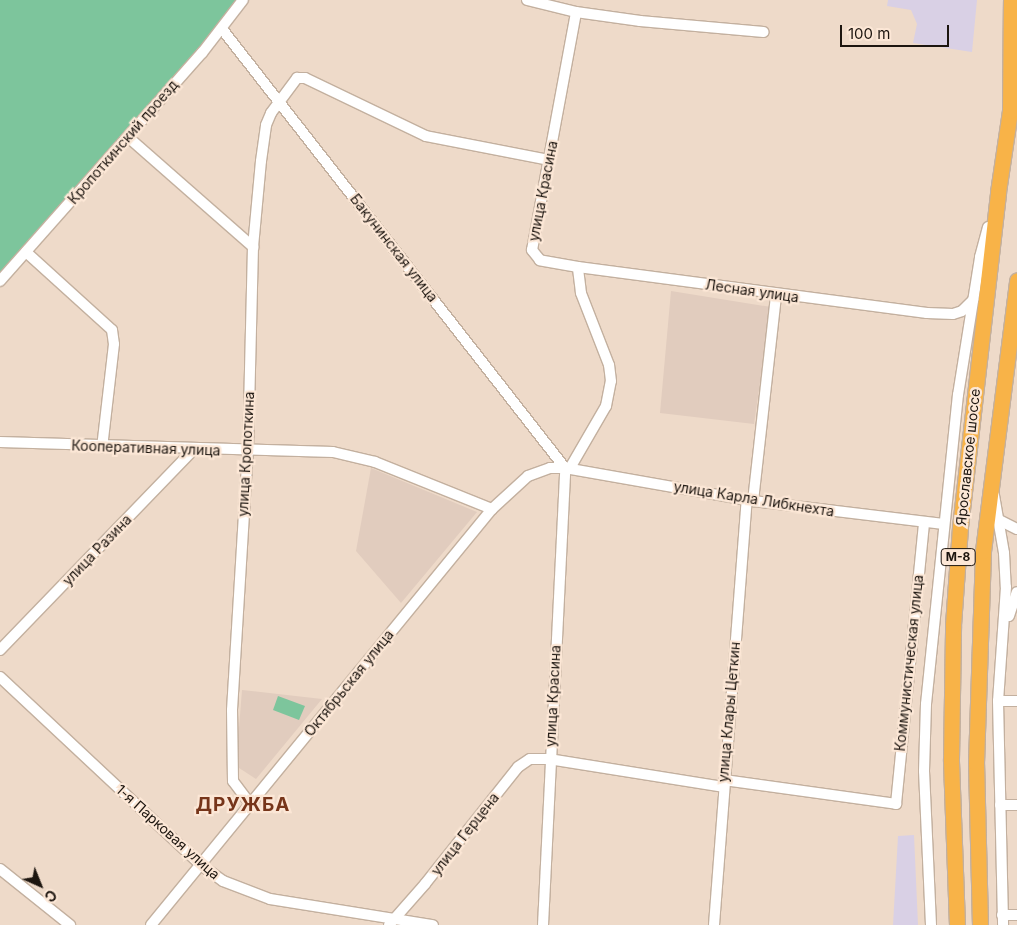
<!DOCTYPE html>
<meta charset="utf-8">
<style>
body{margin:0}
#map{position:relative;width:1017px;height:925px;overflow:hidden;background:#eedac9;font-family:Inter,sans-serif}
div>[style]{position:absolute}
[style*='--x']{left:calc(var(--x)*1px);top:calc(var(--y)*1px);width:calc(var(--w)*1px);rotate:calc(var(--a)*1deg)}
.commercial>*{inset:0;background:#d9d0e5}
.education>*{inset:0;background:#e1ccbe}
.green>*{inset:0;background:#7dc59c}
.roads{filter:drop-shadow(1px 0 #c3b09f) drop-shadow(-1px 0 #c3b09f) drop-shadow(0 1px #c3b09f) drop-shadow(0 -1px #c3b09f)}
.minor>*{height:10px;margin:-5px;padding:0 5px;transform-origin:5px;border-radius:5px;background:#fff}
.highway>*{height:15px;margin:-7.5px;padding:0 7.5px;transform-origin:7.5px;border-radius:7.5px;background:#f8b348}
span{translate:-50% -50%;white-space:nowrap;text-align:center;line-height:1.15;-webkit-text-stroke:4.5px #fce7d6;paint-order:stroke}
.shield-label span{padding:1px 4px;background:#fce7d6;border:1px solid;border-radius:4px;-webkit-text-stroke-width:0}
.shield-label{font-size:12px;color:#1c150f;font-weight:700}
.street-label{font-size:14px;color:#1c150f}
.district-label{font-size:19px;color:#76351a;font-weight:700;letter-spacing:1px}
.north{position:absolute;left:15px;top:860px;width:50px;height:50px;-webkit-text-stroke:4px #fce7d6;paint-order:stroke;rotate:136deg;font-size:14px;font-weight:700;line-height:20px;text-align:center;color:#1c150f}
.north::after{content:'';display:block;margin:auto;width:18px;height:22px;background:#1c150f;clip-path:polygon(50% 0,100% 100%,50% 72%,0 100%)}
.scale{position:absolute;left:840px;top:25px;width:109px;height:22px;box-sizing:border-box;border:2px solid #1c150f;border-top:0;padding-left:6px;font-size:15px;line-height:18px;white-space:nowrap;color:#1c150f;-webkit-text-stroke:4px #fce7d6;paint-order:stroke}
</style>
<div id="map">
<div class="commercial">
<i style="clip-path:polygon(888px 0,977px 0,972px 52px,913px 43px,917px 24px,911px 10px,887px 6px)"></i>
<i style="clip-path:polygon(914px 835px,918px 925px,893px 925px,898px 836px)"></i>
</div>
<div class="education">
<i style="clip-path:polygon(671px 291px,771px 307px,754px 424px,660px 413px)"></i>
<i style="clip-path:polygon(371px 468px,477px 512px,401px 603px,356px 551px)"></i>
<i style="clip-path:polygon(242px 690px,322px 699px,256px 779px,236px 766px)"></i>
</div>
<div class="green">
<i style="clip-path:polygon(0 0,237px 0,199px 51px,0 274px)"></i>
<i style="clip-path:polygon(278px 696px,305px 706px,299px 720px,273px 710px)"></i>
</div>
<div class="roads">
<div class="minor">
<i style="--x:527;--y:0;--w:50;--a:13.8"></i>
<i style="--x:576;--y:12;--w:65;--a:8"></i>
<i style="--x:640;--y:21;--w:124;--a:5.1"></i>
<i style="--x:222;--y:29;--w:557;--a:52"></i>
<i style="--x:128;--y:137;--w:167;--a:41.3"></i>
<i style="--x:26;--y:252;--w:116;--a:42.2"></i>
<i style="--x:112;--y:330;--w:14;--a:82"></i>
<i style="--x:114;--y:344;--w:104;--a:96.6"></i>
<i style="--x:578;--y:267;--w:352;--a:7.5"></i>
<i style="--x:927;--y:313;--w:26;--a:2"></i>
<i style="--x:953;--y:314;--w:9;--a:-18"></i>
<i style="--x:962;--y:311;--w:16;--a:-45"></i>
<i style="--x:0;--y:281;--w:305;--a:-48.5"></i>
<i style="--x:202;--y:53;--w:67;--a:-52.3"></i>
<i style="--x:0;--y:442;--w:333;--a:1.7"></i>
<i style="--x:333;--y:452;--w:43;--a:13.4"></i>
<i style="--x:375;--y:462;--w:126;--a:21.9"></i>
<i style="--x:570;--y:468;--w:72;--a:-59.9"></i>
<i style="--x:606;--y:406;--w:25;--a:-79"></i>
<i style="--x:611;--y:381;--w:16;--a:-97"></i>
<i style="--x:609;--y:365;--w:77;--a:-111.3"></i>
<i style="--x:581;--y:293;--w:26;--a:-97"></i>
<i style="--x:578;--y:267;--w:39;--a:-170"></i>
<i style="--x:540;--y:260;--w:13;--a:-129"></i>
<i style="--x:532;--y:250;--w:242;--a:-79.5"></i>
<i style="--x:994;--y:495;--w:59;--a:80.2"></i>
<i style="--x:1004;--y:553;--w:34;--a:87"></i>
<i style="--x:1006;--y:587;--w:114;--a:94"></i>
<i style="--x:998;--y:701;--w:224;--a:88.7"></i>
<i style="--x:753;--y:501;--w:207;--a:-83.6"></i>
<i style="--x:999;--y:520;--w:20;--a:27"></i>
<i style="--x:1009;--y:616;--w:25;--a:-72"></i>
<i style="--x:0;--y:650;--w:278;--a:-46"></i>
<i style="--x:0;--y:677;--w:275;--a:43.1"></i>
<i style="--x:201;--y:865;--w:27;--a:36"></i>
<i style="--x:223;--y:881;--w:50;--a:21"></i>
<i style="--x:270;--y:899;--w:165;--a:9.1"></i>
<i style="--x:998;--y:701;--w:19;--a:0"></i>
<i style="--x:724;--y:780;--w:174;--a:7.9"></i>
<i style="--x:896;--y:804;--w:283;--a:-84.3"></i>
<i style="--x:251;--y:805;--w:30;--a:-127"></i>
<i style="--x:233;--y:781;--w:71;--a:-90.8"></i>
<i style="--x:232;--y:710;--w:259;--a:-86.5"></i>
<i style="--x:248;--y:451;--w:204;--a:-88.6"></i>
<i style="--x:253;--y:247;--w:86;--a:-84.7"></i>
<i style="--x:261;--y:161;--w:36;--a:-82"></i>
<i style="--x:266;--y:125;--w:13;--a:-67"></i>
<i style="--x:271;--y:113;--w:44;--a:-53.4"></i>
<i style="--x:297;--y:78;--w:8;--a:0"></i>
<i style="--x:305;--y:78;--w:134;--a:25.6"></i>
<i style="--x:426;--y:136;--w:125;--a:11"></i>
<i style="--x:1000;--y:805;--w:17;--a:0"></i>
<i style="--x:0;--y:869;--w:90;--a:38.7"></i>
<i style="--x:1002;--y:915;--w:15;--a:0"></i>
<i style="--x:151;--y:925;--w:538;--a:-50.66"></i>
<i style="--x:492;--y:509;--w:49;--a:-42.5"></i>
<i style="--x:528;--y:476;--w:23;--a:-20"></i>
<i style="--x:550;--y:468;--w:15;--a:0"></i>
<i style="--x:565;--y:468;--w:191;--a:10"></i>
<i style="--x:753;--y:501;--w:192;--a:6.9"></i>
<i style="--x:389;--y:925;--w:55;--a:-48.7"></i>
<i style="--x:425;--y:884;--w:149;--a:-51.5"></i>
<i style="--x:518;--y:767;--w:14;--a:-34"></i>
<i style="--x:530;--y:759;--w:19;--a:0"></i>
<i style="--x:549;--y:759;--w:176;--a:9.1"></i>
<i style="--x:543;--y:925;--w:458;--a:-87.2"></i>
<i style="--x:714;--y:925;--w:426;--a:-85.6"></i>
<i style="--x:931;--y:925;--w:154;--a:-92.6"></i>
<i style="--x:924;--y:771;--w:67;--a:-88.3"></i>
<i style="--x:926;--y:704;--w:311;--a:-84.1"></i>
<i style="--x:958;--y:395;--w:140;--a:-80.9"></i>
<i style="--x:980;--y:257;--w:31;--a:-75"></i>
</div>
<div class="highway">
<i style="--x:957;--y:925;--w:166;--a:-92.1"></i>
<i style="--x:951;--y:759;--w:134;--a:-89.1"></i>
<i style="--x:953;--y:625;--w:98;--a:-85.9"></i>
<i style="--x:960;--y:527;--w:337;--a:-83.5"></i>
<i style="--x:998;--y:192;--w:82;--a:-81.6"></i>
<i style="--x:1010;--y:111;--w:111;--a:-89.5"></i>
<i style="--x:980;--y:925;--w:162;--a:-91.4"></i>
<i style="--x:976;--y:763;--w:212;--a:-88.1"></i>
<i style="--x:983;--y:551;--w:273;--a:-82.8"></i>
</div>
</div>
<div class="shield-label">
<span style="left:958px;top:557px">М-8</span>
</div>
<div class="street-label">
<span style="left:123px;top:142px;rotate:-49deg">Кропоткинский проезд</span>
<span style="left:543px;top:191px;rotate:-79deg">улица Красина</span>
<span style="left:394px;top:248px;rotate:52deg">Бакунинская улица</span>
<span style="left:752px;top:291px;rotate:8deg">Лесная улица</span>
<span style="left:146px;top:448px;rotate:2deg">Кооперативная улица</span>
<span style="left:246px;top:454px;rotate:-87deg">улица Кропоткина</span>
<span style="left:968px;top:457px;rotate:-84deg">Ярославское шоссе</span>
<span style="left:754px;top:499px;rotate:9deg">улица Карла Либкнехта</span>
<span style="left:97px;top:550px;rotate:-46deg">улица Разина</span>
<span style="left:909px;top:663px;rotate:-84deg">Коммунистическая улица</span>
<span style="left:349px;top:683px;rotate:-51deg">Октябрьская улица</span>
<span style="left:553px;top:696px;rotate:-87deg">улица Красина</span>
<span style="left:729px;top:712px;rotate:-85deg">улица Клары Цеткин</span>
<span style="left:168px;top:832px;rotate:42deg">1-я Парковая улица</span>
<span style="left:465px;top:834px;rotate:-52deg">улица Герцена</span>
</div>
<div class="district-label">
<span style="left:243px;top:805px">ДРУЖБА</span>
</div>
<div class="north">С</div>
<div class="scale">100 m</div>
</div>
